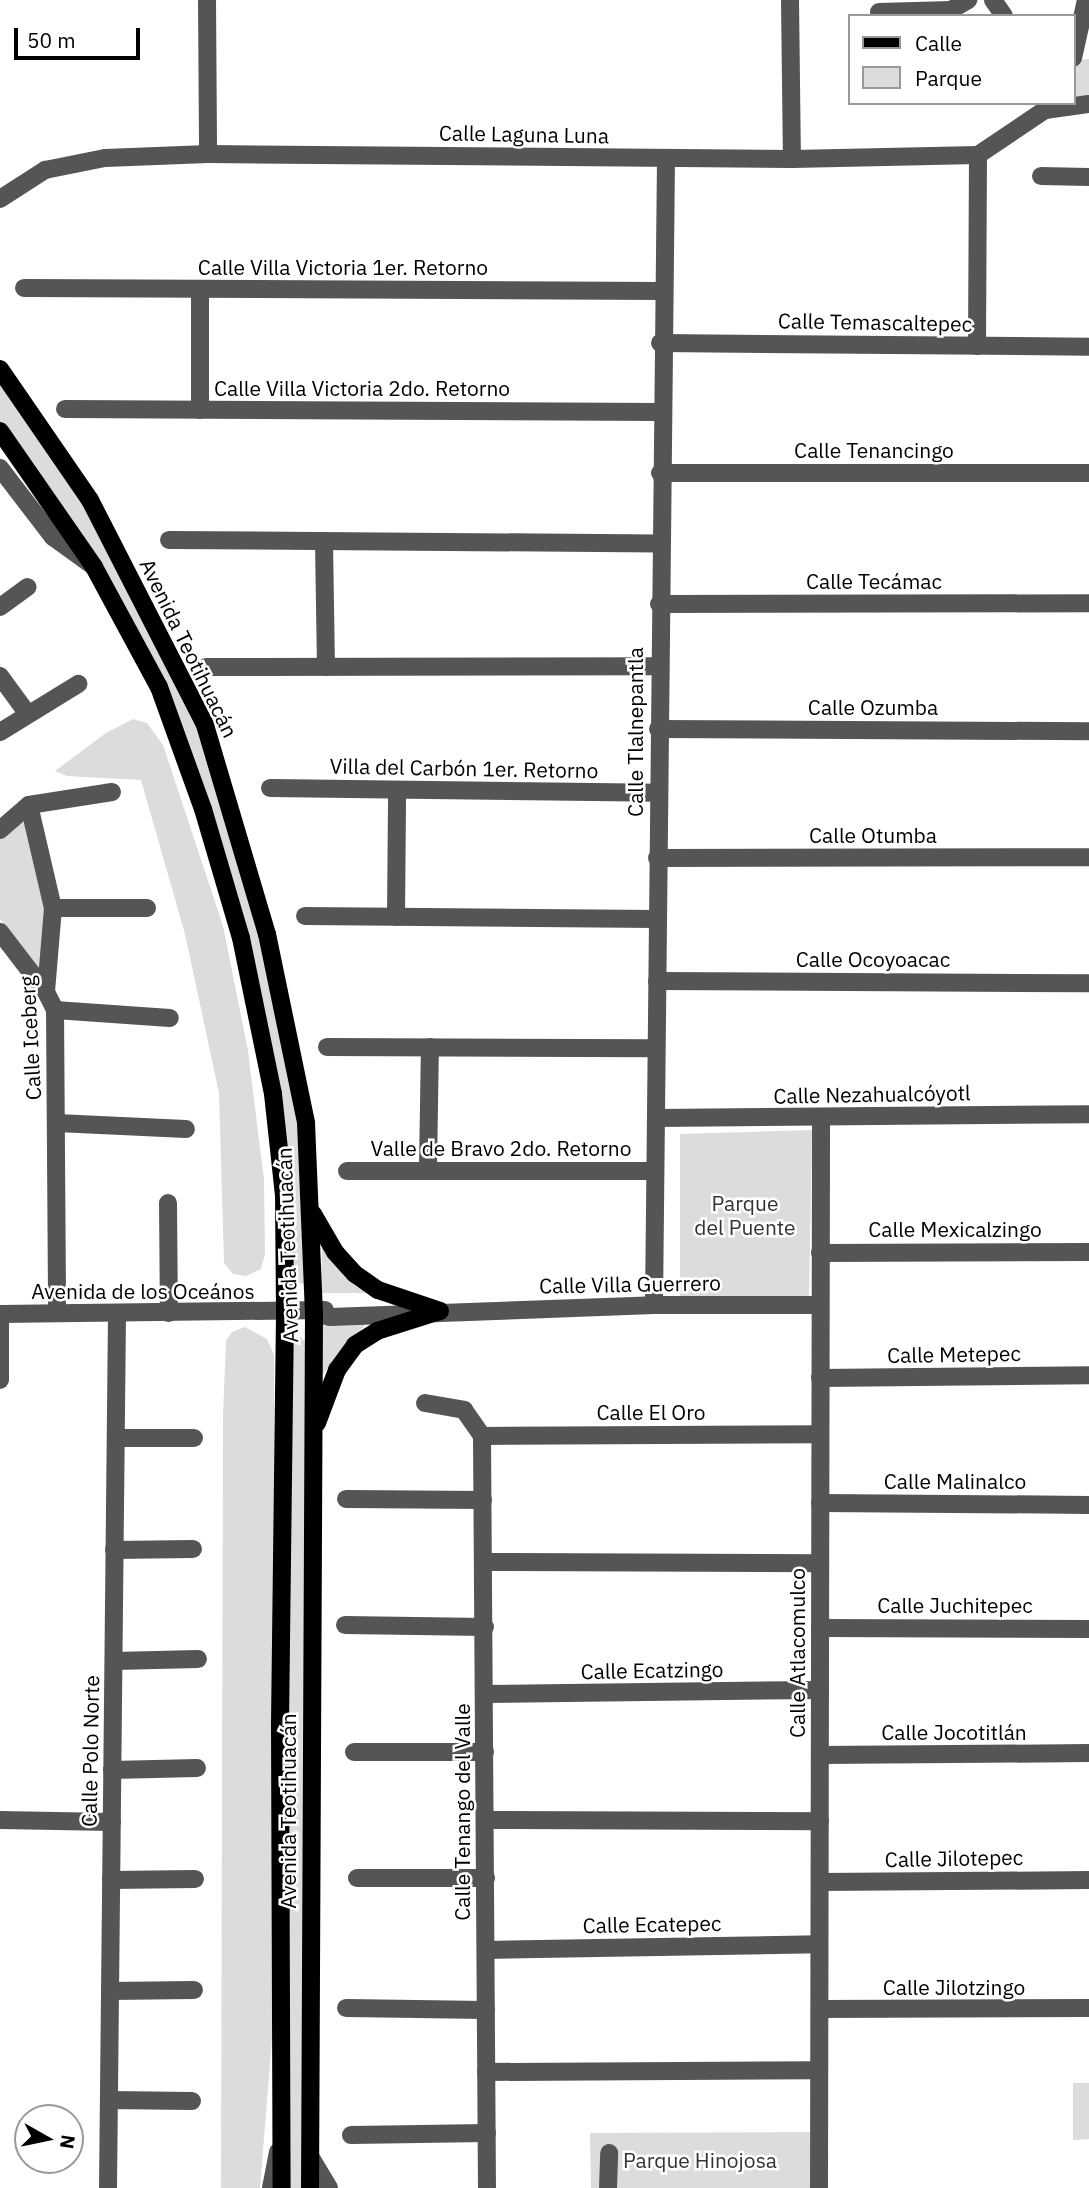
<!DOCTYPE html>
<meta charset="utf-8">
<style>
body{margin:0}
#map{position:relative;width:1089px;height:2188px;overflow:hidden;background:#fff;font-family:"IBM Plex Sans",sans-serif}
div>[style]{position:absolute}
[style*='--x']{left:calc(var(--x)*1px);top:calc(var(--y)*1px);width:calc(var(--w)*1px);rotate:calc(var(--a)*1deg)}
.green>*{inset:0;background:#dcdcdc}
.minor>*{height:18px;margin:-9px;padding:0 9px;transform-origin:9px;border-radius:9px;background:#555}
.major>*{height:18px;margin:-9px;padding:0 9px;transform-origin:9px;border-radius:9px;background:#000}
span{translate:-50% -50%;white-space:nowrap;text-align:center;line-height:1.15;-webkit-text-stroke:5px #fff;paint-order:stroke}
.street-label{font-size:21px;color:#000}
.park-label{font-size:21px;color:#333}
.legend{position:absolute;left:848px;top:14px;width:228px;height:91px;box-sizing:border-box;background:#fff;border:2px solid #999;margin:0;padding:9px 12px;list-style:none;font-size:21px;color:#000}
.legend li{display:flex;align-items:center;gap:14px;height:35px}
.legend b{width:35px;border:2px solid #999}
.north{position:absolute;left:14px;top:2104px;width:70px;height:70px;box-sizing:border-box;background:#fff;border:2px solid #999;border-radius:50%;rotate:99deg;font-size:19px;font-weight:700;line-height:28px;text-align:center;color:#000}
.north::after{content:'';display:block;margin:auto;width:24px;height:32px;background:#000;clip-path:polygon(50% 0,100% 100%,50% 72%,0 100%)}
.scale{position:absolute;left:14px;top:28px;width:126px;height:32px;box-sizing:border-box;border:4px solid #000;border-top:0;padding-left:9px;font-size:21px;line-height:24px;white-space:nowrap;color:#000;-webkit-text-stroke:5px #fff;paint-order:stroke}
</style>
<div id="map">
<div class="green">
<i style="clip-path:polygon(1089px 59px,1089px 99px,1073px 100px,1073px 67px,1077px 60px)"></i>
<i style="clip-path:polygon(0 378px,93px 517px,204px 737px,256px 906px,301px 1125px,305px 1284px,290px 1282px,277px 1098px,158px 677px,0 432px)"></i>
<i style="clip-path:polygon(133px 719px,147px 723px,163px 745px,223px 926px,248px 1051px,264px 1180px,265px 1254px,261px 1269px,246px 1276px,233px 1274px,224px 1263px,219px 1093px,185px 934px,141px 780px,67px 776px,55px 771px,106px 733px)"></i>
<i style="clip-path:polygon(27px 817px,47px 911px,41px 975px,0 919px,0 835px)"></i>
<i style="clip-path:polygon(812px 1130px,809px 1296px,680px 1299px,680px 1134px)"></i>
<i style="clip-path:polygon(322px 1244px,343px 1274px,367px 1293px,321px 1293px)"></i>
<i style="clip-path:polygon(366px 1319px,365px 1325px,316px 1382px,320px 1321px)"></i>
<i style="clip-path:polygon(245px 1327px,267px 1339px,274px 1355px,276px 1989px,260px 2188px,221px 2188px,223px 1415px,226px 1341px,232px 1332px)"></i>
<i style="clip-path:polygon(300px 1337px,307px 1343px,308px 2188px,285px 2188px,282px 1780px,293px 1343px)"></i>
<i style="clip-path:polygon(1073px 2083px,1089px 2083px,1089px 2139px,1073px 2140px)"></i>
<i style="clip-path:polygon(810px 2132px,810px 2188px,591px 2188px,590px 2133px)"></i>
</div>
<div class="minor">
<i style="--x:207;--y:0;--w:154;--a:89.6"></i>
<i style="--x:790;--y:0;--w:159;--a:89.3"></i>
<i style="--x:993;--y:0;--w:19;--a:55"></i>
<i style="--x:879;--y:12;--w:72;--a:-1.6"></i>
<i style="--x:951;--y:10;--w:20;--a:-30"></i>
<i style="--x:1073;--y:58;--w:59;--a:-77.4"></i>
<i style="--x:1041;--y:176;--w:48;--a:1.2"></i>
<i style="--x:0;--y:199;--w:54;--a:-32.8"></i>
<i style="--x:45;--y:170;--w:61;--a:-11.3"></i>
<i style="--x:105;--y:158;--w:103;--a:-2.2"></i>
<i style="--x:208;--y:154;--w:584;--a:0.49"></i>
<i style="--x:792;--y:159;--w:186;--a:-1.2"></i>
<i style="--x:978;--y:155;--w:81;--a:-33.9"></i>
<i style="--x:1045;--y:110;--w:44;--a:-7.8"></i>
<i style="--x:24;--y:288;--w:637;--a:0.27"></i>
<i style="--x:660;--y:343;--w:429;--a:0.5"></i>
<i style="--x:977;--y:346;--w:191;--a:-89.7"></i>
<i style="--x:65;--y:409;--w:595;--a:0.29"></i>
<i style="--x:200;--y:410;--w:121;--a:-90"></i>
<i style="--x:0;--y:468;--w:87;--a:52.5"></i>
<i style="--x:53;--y:537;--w:49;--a:35.9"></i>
<i style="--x:660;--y:473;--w:429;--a:0"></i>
<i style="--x:169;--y:540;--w:490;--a:0.4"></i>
<i style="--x:324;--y:541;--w:126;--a:89.1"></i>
<i style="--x:659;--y:604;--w:430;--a:-0.1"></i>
<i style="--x:0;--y:607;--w:34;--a:-36"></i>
<i style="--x:206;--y:667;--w:452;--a:-0.1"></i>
<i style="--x:0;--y:676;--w:46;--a:53.9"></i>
<i style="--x:658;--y:729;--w:431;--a:0.3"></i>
<i style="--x:0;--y:732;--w:92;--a:-31.6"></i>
<i style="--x:270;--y:788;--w:387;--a:0.7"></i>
<i style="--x:29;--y:805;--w:106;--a:76.9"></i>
<i style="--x:53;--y:908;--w:84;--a:94.8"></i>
<i style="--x:46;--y:992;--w:20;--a:63"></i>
<i style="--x:55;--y:1010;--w:303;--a:89.6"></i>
<i style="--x:0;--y:830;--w:38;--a:-41"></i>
<i style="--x:29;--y:805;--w:84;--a:-8.9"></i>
<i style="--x:657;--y:858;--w:432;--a:-0.1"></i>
<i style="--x:53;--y:908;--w:94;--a:0"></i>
<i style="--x:305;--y:916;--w:351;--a:0.5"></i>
<i style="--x:396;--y:917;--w:126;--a:-89.5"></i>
<i style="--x:0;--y:932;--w:76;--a:52.5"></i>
<i style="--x:657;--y:981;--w:432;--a:0.3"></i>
<i style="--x:55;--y:1010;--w:115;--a:4"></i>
<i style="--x:327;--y:1047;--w:328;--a:0.2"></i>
<i style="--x:656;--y:1118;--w:433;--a:-0.5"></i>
<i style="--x:57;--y:1123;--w:129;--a:2.7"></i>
<i style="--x:428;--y:1169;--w:122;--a:-89.1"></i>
<i style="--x:347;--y:1171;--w:308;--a:0"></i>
<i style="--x:168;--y:1203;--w:110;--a:89.5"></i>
<i style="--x:820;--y:1253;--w:269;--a:-0.2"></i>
<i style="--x:654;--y:1305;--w:1147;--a:-89.4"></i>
<i style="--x:314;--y:1313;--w:16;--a:14"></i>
<i style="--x:330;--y:1317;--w:324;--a:-2.1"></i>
<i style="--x:654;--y:1305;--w:166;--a:0"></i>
<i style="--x:0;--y:1314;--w:325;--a:-0.7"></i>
<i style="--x:820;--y:1378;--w:269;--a:-0.6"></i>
<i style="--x:0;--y:1380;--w:66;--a:-90"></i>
<i style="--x:425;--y:1403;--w:40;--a:10"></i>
<i style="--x:464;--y:1410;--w:32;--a:55"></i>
<i style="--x:482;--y:1436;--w:752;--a:89.62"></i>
<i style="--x:482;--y:1436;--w:338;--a:-0.3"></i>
<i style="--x:116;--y:1438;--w:78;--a:0"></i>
<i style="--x:346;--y:1499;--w:137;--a:0.4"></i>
<i style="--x:820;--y:1503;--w:269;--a:0.4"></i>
<i style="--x:114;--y:1550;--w:79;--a:-0.7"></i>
<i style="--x:485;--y:1562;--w:335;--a:0.2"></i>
<i style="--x:345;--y:1625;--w:140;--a:0.8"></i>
<i style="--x:820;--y:1628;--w:269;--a:0.2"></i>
<i style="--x:114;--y:1661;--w:84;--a:-1.4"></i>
<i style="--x:485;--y:1694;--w:335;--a:-0.7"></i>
<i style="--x:354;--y:1752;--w:131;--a:0"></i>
<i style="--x:820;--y:1755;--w:269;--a:-0.4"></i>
<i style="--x:112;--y:1770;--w:85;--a:-1.3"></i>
<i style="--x:0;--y:1820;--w:112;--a:1"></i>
<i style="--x:485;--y:1820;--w:335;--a:0.2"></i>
<i style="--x:357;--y:1878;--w:129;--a:0"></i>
<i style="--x:111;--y:1880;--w:84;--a:-0.7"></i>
<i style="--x:820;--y:1882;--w:269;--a:-0.4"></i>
<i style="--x:486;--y:1950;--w:333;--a:-1"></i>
<i style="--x:110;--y:1991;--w:84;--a:-0.7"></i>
<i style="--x:346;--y:2008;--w:140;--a:0.8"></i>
<i style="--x:820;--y:2009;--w:269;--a:-0.2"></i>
<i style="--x:486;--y:2072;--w:333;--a:-0.3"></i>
<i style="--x:109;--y:2100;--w:83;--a:0.7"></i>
<i style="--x:351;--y:2135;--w:136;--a:-0.8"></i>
<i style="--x:311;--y:2158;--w:35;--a:59"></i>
<i style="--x:108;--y:2188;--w:874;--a:-89.41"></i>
<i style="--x:271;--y:2188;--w:37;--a:-79"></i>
<i style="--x:608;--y:2188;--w:35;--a:-88"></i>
<i style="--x:819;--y:2188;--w:1070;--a:-89.89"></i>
</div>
<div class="major">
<i style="--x:0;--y:369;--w:159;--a:55.5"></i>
<i style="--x:90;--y:500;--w:253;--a:62.9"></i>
<i style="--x:205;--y:725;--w:218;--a:73.5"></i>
<i style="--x:267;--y:934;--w:193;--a:78.3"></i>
<i style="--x:306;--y:1123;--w:190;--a:87.6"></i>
<i style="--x:314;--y:1313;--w:875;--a:90.26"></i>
<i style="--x:0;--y:431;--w:165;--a:55.3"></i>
<i style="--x:94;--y:567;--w:136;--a:61.6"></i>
<i style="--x:159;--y:687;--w:130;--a:70.2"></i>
<i style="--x:203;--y:809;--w:134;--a:73.6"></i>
<i style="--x:241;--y:938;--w:159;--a:78.4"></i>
<i style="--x:273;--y:1094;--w:102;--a:83.8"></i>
<i style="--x:284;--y:1195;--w:119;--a:89.5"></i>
<i style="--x:285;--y:1314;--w:412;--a:90.7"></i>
<i style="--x:280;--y:1726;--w:462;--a:89.8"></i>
<i style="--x:313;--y:1214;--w:44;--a:59.9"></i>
<i style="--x:335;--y:1252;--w:30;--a:48"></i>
<i style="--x:355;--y:1274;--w:28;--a:35"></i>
<i style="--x:378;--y:1290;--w:65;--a:18.7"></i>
<i style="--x:317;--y:1423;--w:57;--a:-69.3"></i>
<i style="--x:337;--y:1370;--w:31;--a:-54"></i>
<i style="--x:355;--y:1345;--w:26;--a:-32"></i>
<i style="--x:377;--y:1331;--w:66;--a:-17.6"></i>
</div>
<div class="street-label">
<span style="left:524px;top:134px;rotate:1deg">Calle Laguna Luna</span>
<span style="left:343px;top:267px">Calle Villa Victoria 1er. Retorno</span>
<span style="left:875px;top:322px;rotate:1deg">Calle Temascaltepec</span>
<span style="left:362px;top:388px">Calle Villa Victoria 2do. Retorno</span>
<span style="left:874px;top:450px">Calle Tenancingo</span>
<span style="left:874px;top:581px">Calle Tecámac</span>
<span style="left:189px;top:648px;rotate:64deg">Avenida Teotihuacán</span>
<span style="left:873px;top:707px">Calle Ozumba</span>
<span style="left:635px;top:732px;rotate:-90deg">Calle Tlalnepantla</span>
<span style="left:464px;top:768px;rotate:1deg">Villa del Carbón 1er. Retorno</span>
<span style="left:873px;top:835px">Calle Otumba</span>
<span style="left:873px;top:959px">Calle Ocoyoacac</span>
<span style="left:30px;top:1038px;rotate:-93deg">Calle Iceberg</span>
<span style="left:872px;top:1094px;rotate:-1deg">Calle Nezahualcóyotl</span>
<span style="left:501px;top:1148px">Valle de Bravo 2do. Retorno</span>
<span style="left:955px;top:1229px">Calle Mexicalzingo</span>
<span style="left:287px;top:1245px;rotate:-92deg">Avenida Teotihuacán</span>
<span style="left:630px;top:1284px;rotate:-1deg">Calle Villa Guerrero</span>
<span style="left:143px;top:1291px">Avenida de los Oceános</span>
<span style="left:954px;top:1354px;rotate:-1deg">Calle Metepec</span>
<span style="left:651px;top:1412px">Calle El Oro</span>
<span style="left:955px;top:1481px">Calle Malinalco</span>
<span style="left:955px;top:1605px">Calle Juchitepec</span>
<span style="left:797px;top:1653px;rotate:-90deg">Calle Atlacomulco</span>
<span style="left:652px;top:1670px;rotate:-1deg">Calle Ecatzingo</span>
<span style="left:954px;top:1732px">Calle Jocotitlán</span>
<span style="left:90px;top:1751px;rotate:-89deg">Calle Polo Norte</span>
<span style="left:288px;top:1811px;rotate:-90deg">Avenida Teotihuacán</span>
<span style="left:462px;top:1812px;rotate:-90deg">Calle Tenango del Valle</span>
<span style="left:954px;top:1858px;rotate:-1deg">Calle Jilotepec</span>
<span style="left:652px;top:1924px;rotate:-1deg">Calle Ecatepec</span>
<span style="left:954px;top:1987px">Calle Jilotzingo</span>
</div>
<div class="park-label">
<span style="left:745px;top:1215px">Parque<br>del Puente</span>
<span style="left:700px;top:2160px">Parque Hinojosa</span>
</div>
<ul class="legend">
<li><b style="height:9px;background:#000"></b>Calle</li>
<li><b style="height:19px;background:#dcdcdc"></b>Parque</li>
</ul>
<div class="north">N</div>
<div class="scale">50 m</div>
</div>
